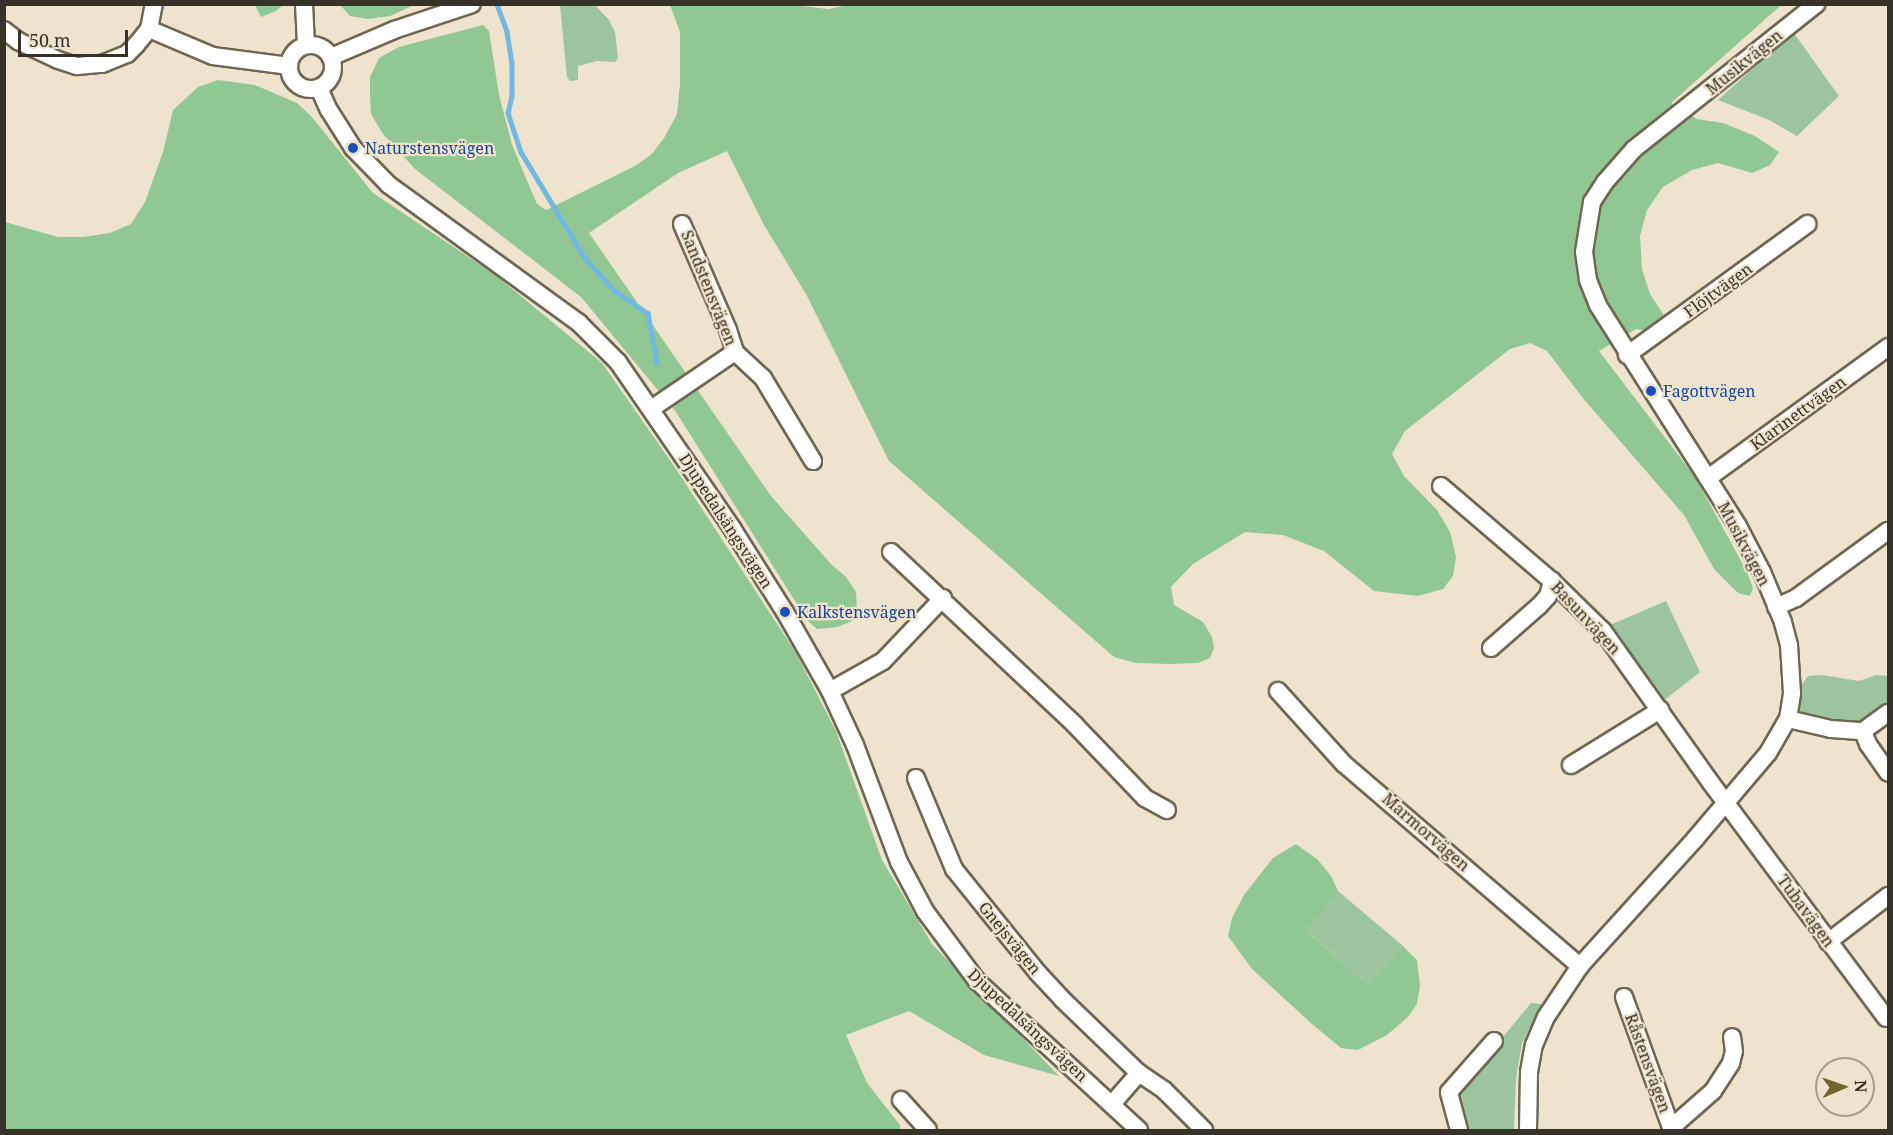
<!DOCTYPE html>
<meta charset="utf-8">
<style>
body{margin:0}
#map{position:relative;width:1893px;height:1135px;overflow:hidden;background:#eee4cd;font-family:"Noto Serif",serif}
div>[style]{position:absolute}
[style*='--x']{left:calc(var(--x)*1px);top:calc(var(--y)*1px);width:calc(var(--w)*1px);rotate:calc(var(--a)*1deg)}
.green>*{inset:0;background:#9dc59d}
.forest>*{inset:0;background:#91c792}
.stream>*{height:4.5px;margin:-2.25px;padding:0 2.25px;transform-origin:2.25px;border-radius:2.25px;background:#71b9e2}
.roads{filter:drop-shadow(2px 0 #6f6752) drop-shadow(-2px 0 #6f6752) drop-shadow(0 2px #6f6752) drop-shadow(0 -2px #6f6752)}
.minor>*{height:16px;margin:-8px;padding:0 8px;transform-origin:8px;border-radius:8px;background:#fff}
.minor>.ring{margin:-8px;padding:0;box-sizing:content-box;background:none;border:16px solid #fff;border-radius:50%}
.dots>*{width:16px;height:16px;translate:-50% -50%;box-sizing:border-box;border:3px solid #eee4cd;border-radius:50%}
span{translate:-50% -50%;white-space:nowrap;text-align:center;line-height:1.15;-webkit-text-stroke:4.5px #eee4cd;paint-order:stroke}
.street-label{font-size:16px;color:#363229}
.transit-label{font-size:16px;color:#164399}
.left{translate:0 -50%;text-align:left}
.frame{position:absolute;inset:0;border:6px solid #363229;pointer-events:none}
.north{position:absolute;left:1815px;top:1057px;width:60px;height:60px;box-sizing:border-box;background:#eee4cd;border:2px solid #a49d8b;border-radius:50%;rotate:88deg;font-size:16px;font-weight:700;line-height:24px;text-align:center;color:#363229}
.north::after{content:'';display:block;margin:auto;width:21px;height:27px;background:#706330;clip-path:polygon(50% 0,100% 100%,50% 72%,0 100%)}
.scale{position:absolute;left:18px;top:30px;width:110px;height:27px;box-sizing:border-box;border:3px solid #363229;border-top:0;padding-left:8px;font-size:18px;line-height:21px;white-space:nowrap;color:#363229;-webkit-text-stroke:4px #eee4cd;paint-order:stroke}
</style>
<div id="map">
<div class="green">
<i style="clip-path:polygon(595px 5px,609px 20px,615px 32px,618px 58px,615px 62px,597px 61px,578px 66px,578px 80px,570px 81px,567px 77px,560px 5px)"></i>
<i style="clip-path:polygon(1793px 32px,1839px 96px,1797px 136px,1769px 120px,1718px 100px)"></i>
<i style="clip-path:polygon(1666px 601px,1700px 672px,1662px 702px,1610px 625px)"></i>
<i style="clip-path:polygon(1822px 675px,1859px 681px,1876px 675px,1888px 676px,1888px 702px,1857px 725px,1804px 713px,1798px 709px,1800px 687px,1808px 676px)"></i>
<i style="clip-path:polygon(1338px 891px,1402px 945px,1368px 984px,1305px 930px)"></i>
<i style="clip-path:polygon(1531px 1003px,1542px 1004px,1522px 1043px,1516px 1079px,1514px 1130px,1464px 1130px,1455px 1095px)"></i>
</div>
<div class="forest">
<i style="clip-path:polygon(783px 4px,828px 9px,854px 4px,1781px 5px,1671px 103px,1697px 119px,1723px 123px,1755px 136px,1779px 152px,1770px 165px,1752px 173px,1718px 163px,1692px 170px,1663px 187px,1647px 210px,1640px 236px,1642px 269px,1650px 294px,1665px 317px,1653px 332px,1636px 329px,1599px 351px,1695px 477px,1746px 570px,1753px 588px,1750px 596px,1738px 593px,1714px 569px,1684px 515px,1582px 397px,1547px 351px,1530px 343px,1510px 349px,1405px 431px,1392px 454px,1404px 476px,1437px 510px,1450px 532px,1456px 557px,1453px 576px,1443px 589px,1418px 596px,1374px 591px,1324px 551px,1283px 535px,1245px 532px,1193px 564px,1171px 587px,1174px 605px,1203px 622px,1212px 637px,1214px 648px,1210px 658px,1198px 663px,1170px 664px,1136px 663px,1114px 657px,889px 461px,806px 294px,764px 225px,727px 151px,678px 173px,589px 233px,771px 496px,831px 564px,846px 577px,856px 592px,857px 609px,852px 621px,837px 627px,817px 629px,807px 620px,676px 412px,581px 297px,415px 169px,383px 134px,371px 114px,370px 95px,370px 77px,379px 58px,399px 47px,483px 25px,489px 31px,499px 95px,512px 145px,537px 204px,546px 210px,635px 166px,652px 154px,664px 138px,677px 114px,680px 84px,680px 32px,670px 5px)"></i>
<i style="clip-path:polygon(255px 5px,283px 5px,276px 11px,261px 17px)"></i>
<i style="clip-path:polygon(340px 5px,414px 5px,390px 16px,368px 19px,350px 16px)"></i>
<i style="clip-path:polygon(218px 80px,255px 85px,297px 103px,311px 116px,373px 193px,494px 274px,602px 363px,674px 466px,796px 653px,836px 731px,882px 860px,932px 944px,1059px 1076px,984px 1055px,909px 1011px,846px 1035px,867px 1083px,900px 1125px,900px 1130px,5px 1130px,5px 222px,58px 237px,83px 237px,110px 233px,131px 224px,145px 202px,163px 152px,173px 110px,198px 87px)"></i>
<i style="clip-path:polygon(1296px 844px,1318px 860px,1331px 876px,1338px 891px,1306px 931px,1368px 984px,1402px 945px,1417px 960px,1420px 986px,1417px 1004px,1408px 1017px,1387px 1035px,1358px 1050px,1341px 1048px,1312px 1024px,1252px 969px,1228px 936px,1232px 918px,1244px 895px,1273px 858px)"></i>
</div>
<div class="stream">
<i style="--x:497;--y:4;--w:30;--a:70"></i>
<i style="--x:507;--y:32;--w:31;--a:81"></i>
<i style="--x:512;--y:63;--w:33;--a:90"></i>
<i style="--x:512;--y:96;--w:17;--a:103"></i>
<i style="--x:508;--y:113;--w:41;--a:71.6"></i>
<i style="--x:521;--y:152;--w:124;--a:58.9"></i>
<i style="--x:585;--y:258;--w:45;--a:47.7"></i>
<i style="--x:615;--y:291;--w:40;--a:34"></i>
<i style="--x:648;--y:313;--w:51;--a:79.8"></i>
</div>
<div class="roads">
<div class="minor">
<i style="--x:304;--y:4;--w:41;--a:87.2"></i>
<i style="--x:149;--y:29;--w:69;--a:22.9"></i>
<i style="--x:213;--y:56;--w:77;--a:7.5"></i>
<i style="--x:4;--y:30;--w:18;--a:38"></i>
<i style="--x:18;--y:41;--w:44;--a:25.4"></i>
<i style="--x:58;--y:60;--w:20;--a:18"></i>
<i style="--x:77;--y:66;--w:25;--a:-5"></i>
<i style="--x:102;--y:64;--w:27;--a:-22"></i>
<i style="--x:127;--y:54;--w:13;--a:-45"></i>
<i style="--x:136;--y:45;--w:21;--a:-51"></i>
<i style="--x:149;--y:29;--w:25;--a:-79"></i>
<i class="ring" style="left:289px;top:45px;width:28px;height:28px"></i>
<i style="--x:331;--y:57;--w:69;--a:-23.2"></i>
<i style="--x:394;--y:30;--w:82;--a:-18.4"></i>
<i style="--x:319;--y:88;--w:24;--a:66"></i>
<i style="--x:329;--y:110;--w:45;--a:57.7"></i>
<i style="--x:353;--y:148;--w:52;--a:45.8"></i>
<i style="--x:389;--y:185;--w:235;--a:36"></i>
<i style="--x:579;--y:323;--w:55;--a:45"></i>
<i style="--x:618;--y:362;--w:201;--a:55.5"></i>
<i style="--x:732;--y:528;--w:99;--a:57.8"></i>
<i style="--x:785;--y:612;--w:91;--a:60.3"></i>
<i style="--x:830;--y:691;--w:60;--a:65.2"></i>
<i style="--x:855;--y:745;--w:125;--a:69.4"></i>
<i style="--x:899;--y:862;--w:55;--a:62"></i>
<i style="--x:925;--y:911;--w:87;--a:53.4"></i>
<i style="--x:977;--y:981;--w:220;--a:42.6"></i>
<i style="--x:682;--y:224;--w:116;--a:66.5"></i>
<i style="--x:728;--y:330;--w:23;--a:72"></i>
<i style="--x:735;--y:352;--w:38;--a:43"></i>
<i style="--x:763;--y:378;--w:97;--a:58.9"></i>
<i style="--x:1627;--y:355;--w:223;--a:-36"></i>
<i style="--x:651;--y:409;--w:102;--a:-34.2"></i>
<i style="--x:1708;--y:478;--w:223;--a:-36"></i>
<i style="--x:1441;--y:486;--w:146;--a:40.6"></i>
<i style="--x:1552;--y:581;--w:71;--a:44.4"></i>
<i style="--x:1603;--y:631;--w:186;--a:54.6"></i>
<i style="--x:1711;--y:783;--w:293;--a:53.3"></i>
<i style="--x:891;--y:552;--w:253;--a:43.2"></i>
<i style="--x:1075;--y:725;--w:101;--a:46.2"></i>
<i style="--x:1145;--y:798;--w:25;--a:29"></i>
<i style="--x:1776;--y:607;--w:22;--a:-24"></i>
<i style="--x:1796;--y:598;--w:114;--a:-36.1"></i>
<i style="--x:1491;--y:648;--w:64;--a:-41.2"></i>
<i style="--x:1539;--y:606;--w:13;--a:-48"></i>
<i style="--x:1548;--y:596;--w:16;--a:-75"></i>
<i style="--x:830;--y:691;--w:61;--a:-29.5"></i>
<i style="--x:883;--y:661;--w:87;--a:-46.4"></i>
<i style="--x:1278;--y:691;--w:98;--a:47.9"></i>
<i style="--x:1344;--y:764;--w:311;--a:40.6"></i>
<i style="--x:1788;--y:719;--w:44;--a:13.1"></i>
<i style="--x:1831;--y:729;--w:32;--a:4"></i>
<i style="--x:1863;--y:731;--w:14;--a:69"></i>
<i style="--x:1868;--y:744;--w:35;--a:55"></i>
<i style="--x:1863;--y:731;--w:31;--a:-36"></i>
<i style="--x:1571;--y:765;--w:105;--a:-31.7"></i>
<i style="--x:916;--y:778;--w:99;--a:67.3"></i>
<i style="--x:954;--y:869;--w:134;--a:51.1"></i>
<i style="--x:1038;--y:973;--w:35;--a:47"></i>
<i style="--x:1062;--y:999;--w:107;--a:43.9"></i>
<i style="--x:1139;--y:1073;--w:30;--a:34"></i>
<i style="--x:1164;--y:1090;--w:57;--a:45"></i>
<i style="--x:1828;--y:942;--w:76;--a:-37.5"></i>
<i style="--x:1624;--y:997;--w:141;--a:70.2"></i>
<i style="--x:901;--y:1100;--w:40;--a:48"></i>
<i style="--x:1112;--y:1104;--w:41;--a:-48.9"></i>
<i style="--x:1671;--y:1128;--w:56;--a:-41.4"></i>
<i style="--x:1713;--y:1091;--w:33;--a:-57"></i>
<i style="--x:1731;--y:1063;--w:12;--a:-76"></i>
<i style="--x:1734;--y:1051;--w:14;--a:-98"></i>
<i style="--x:1459;--y:1130;--w:39;--a:-105"></i>
<i style="--x:1449;--y:1092;--w:68;--a:-48.6"></i>
<i style="--x:1528;--y:1130;--w:58;--a:-89"></i>
<i style="--x:1529;--y:1072;--w:27;--a:-80"></i>
<i style="--x:1534;--y:1045;--w:30;--a:-67"></i>
<i style="--x:1546;--y:1017;--w:61;--a:-56.3"></i>
<i style="--x:1580;--y:966;--w:171;--a:-47.8"></i>
<i style="--x:1695;--y:839;--w:113;--a:-49.7"></i>
<i style="--x:1768;--y:753;--w:39;--a:-60"></i>
<i style="--x:1788;--y:719;--w:26;--a:-81"></i>
<i style="--x:1792;--y:693;--w:48;--a:-93.6"></i>
<i style="--x:1789;--y:645;--w:24;--a:-105"></i>
<i style="--x:1783;--y:622;--w:54;--a:-112.8"></i>
<i style="--x:1762;--y:572;--w:52;--a:-117.6"></i>
<i style="--x:1738;--y:526;--w:262;--a:-122.4"></i>
<i style="--x:1598;--y:305;--w:27;--a:-112"></i>
<i style="--x:1588;--y:280;--w:28;--a:-98"></i>
<i style="--x:1584;--y:252;--w:51;--a:-80.9"></i>
<i style="--x:1592;--y:202;--w:24;--a:-57"></i>
<i style="--x:1605;--y:182;--w:44;--a:-48.7"></i>
<i style="--x:1634;--y:149;--w:233;--a:-38.5"></i>
</div>
</div>
<div class="dots">
<i style="left:353px;top:148px;background:#1a4fb4"></i>
<i style="left:1651px;top:391px;background:#1a4fb4"></i>
<i style="left:785px;top:612px;background:#1a4fb4"></i>
</div>
<div class="street-label">
<span style="left:1744px;top:62px;rotate:-39deg">Musikvägen</span>
<span style="left:709px;top:288px;rotate:68deg">Sandstensvägen</span>
<span style="left:1718px;top:290px;rotate:-36deg">Flöjtvägen</span>
<span style="left:1798px;top:413px;rotate:-36deg">Klarinettvägen</span>
<span style="left:726px;top:521px;rotate:57deg">Djupedalsängsvägen</span>
<span style="left:1744px;top:544px;rotate:62deg">Musikvägen</span>
<span style="left:1586px;top:618px;rotate:47deg">Basunvägen</span>
<span style="left:1426px;top:832px;rotate:41deg">Marmorvägen</span>
<span style="left:1806px;top:911px;rotate:54deg">Tubavägen</span>
<span style="left:1010px;top:938px;rotate:51deg">Gnejsvägen</span>
<span style="left:1028px;top:1025px;rotate:43deg">Djupedalsängsvägen</span>
<span style="left:1648px;top:1063px;rotate:70deg">Råstensvägen</span>
</div>
<div class="transit-label">
<span class="left" style="left:365px;top:148px">Naturstensvägen</span>
<span class="left" style="left:1663px;top:391px">Fagottvägen</span>
<span class="left" style="left:797px;top:612px">Kalkstensvägen</span>
</div>
<div class="frame"></div>
<div class="north">N</div>
<div class="scale">50 m</div>
</div>
